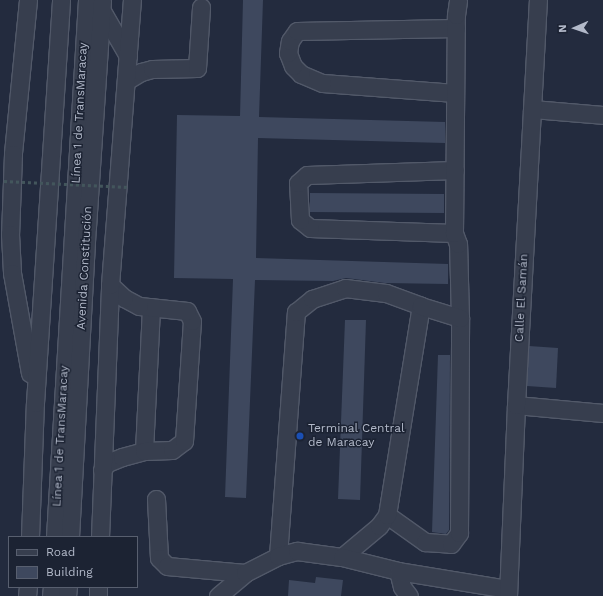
<!DOCTYPE html>
<meta charset="utf-8">
<style>
body{margin:0}
#map{position:relative;width:603px;height:596px;overflow:hidden;background:#232b3e;font-family:"Work Sans",sans-serif}
div>[style]{position:absolute}
[style*='--x']{left:calc(var(--x)*1px);top:calc(var(--y)*1px);width:calc(var(--w)*1px);rotate:calc(var(--a)*1deg)}
.building>*{inset:0;background:#3e485e}
.roads{filter:drop-shadow(1px 0 #525969) drop-shadow(-1px 0 #525969) drop-shadow(0 1px #525969) drop-shadow(0 -1px #525969)}
.minor>*{height:17px;margin:-8.5px;padding:0 8.5px;transform-origin:8.5px;border-radius:8.5px;background:#373e4e}
.path-bridge>*{height:2.5px;margin-top:-1.25px;transform-origin:0;background:repeating-linear-gradient(90deg,#43565c 0 3px,transparent 0 6px)}
.dots>*{width:11px;height:11px;translate:-50% -50%;box-sizing:border-box;border:2px solid #1c2333;border-radius:50%}
span{translate:-50% -50%;white-space:nowrap;text-align:center;line-height:1.15;-webkit-text-stroke:3px #1c2333;paint-order:stroke}
.street-label{font-size:12px;color:#b2b9c9}
.poi-label{font-size:12px;color:#b2b9c9}
.left{translate:0 -50%;text-align:left}
.legend{position:absolute;left:8px;top:536px;width:130px;height:52px;box-sizing:border-box;background:#1c2333;border:1px solid #585f6f;margin:0;padding:5px 7px;list-style:none;font-size:12px;color:#b2b9c9}
.legend li{display:flex;align-items:center;gap:8px;height:20px}
.legend b{width:20px;border:1px solid #585f6f}
.north{position:absolute;left:555px;top:8px;width:40px;height:40px;-webkit-text-stroke:3px #1c2333;paint-order:stroke;rotate:268deg;font-size:11px;font-weight:700;line-height:16px;text-align:center;color:#b2b9c9}
.north::after{content:'';display:block;margin:auto;width:14px;height:18px;background:#b2b9c9;clip-path:polygon(50% 0,100% 100%,50% 72%,0 100%)}
</style>
<div id="map">
<div class="building">
<i style="clip-path:polygon(243px 0,263px 0,259px 117px,445px 122px,445px 143px,258px 138px,256px 258px,448px 264px,448px 284px,385px 283px,346px 278px,333px 281px,255px 280px,246px 498px,225px 497px,233px 279px,174px 278px,177px 115px,240px 116px)"></i>
<i style="clip-path:polygon(310px 193px,444px 194px,444px 213px,310px 212px)"></i>
<i style="clip-path:polygon(345px 320px,366px 320px,360px 500px,338px 499px)"></i>
<i style="clip-path:polygon(529px 346px,558px 348px,556px 388px,527px 386px)"></i>
<i style="clip-path:polygon(438px 355px,450px 355px,449px 530px,446px 534px,432px 532px)"></i>
<i style="clip-path:polygon(316px 577px,343px 580px,341px 596px,288px 596px,289px 580px,315px 583px)"></i>
</div>
<div class="roads">
<div class="minor">
<i style="--x:28;--y:0;--w:155;--a:95.6"></i>
<i style="--x:13;--y:154;--w:80;--a:92.1"></i>
<i style="--x:10;--y:234;--w:39;--a:87"></i>
<i style="--x:12;--y:273;--w:102;--a:79.8"></i>
<i style="--x:102;--y:11;--w:52;--a:60"></i>
<i style="--x:126;--y:81;--w:17;--a:-31"></i>
<i style="--x:141;--y:72;--w:11;--a:-15"></i>
<i style="--x:152;--y:69;--w:45;--a:-1.3"></i>
<i style="--x:197;--y:68;--w:61;--a:-86.2"></i>
<i style="--x:455;--y:93;--w:133;--a:-175.7"></i>
<i style="--x:322;--y:83;--w:23;--a:-157"></i>
<i style="--x:301;--y:74;--w:11;--a:-135"></i>
<i style="--x:293;--y:66;--w:14;--a:-111"></i>
<i style="--x:288;--y:53;--w:12;--a:-81"></i>
<i style="--x:290;--y:41;--w:12;--a:-55"></i>
<i style="--x:297;--y:31;--w:159;--a:-1.1"></i>
<i style="--x:532;--y:109;--w:71;--a:4.8"></i>
<i style="--x:454;--y:233;--w:144;--a:-178"></i>
<i style="--x:310;--y:228;--w:13;--a:-141"></i>
<i style="--x:300;--y:220;--w:37;--a:-93"></i>
<i style="--x:298;--y:183;--w:12;--a:-42"></i>
<i style="--x:307;--y:175;--w:148;--a:-1.9"></i>
<i style="--x:516;--y:405;--w:87;--a:5.3"></i>
<i style="--x:144;--y:451;--w:144;--a:-87.2"></i>
<i style="--x:102;--y:470;--w:9;--a:-54"></i>
<i style="--x:107;--y:463;--w:16;--a:-22"></i>
<i style="--x:122;--y:457;--w:23;--a:-15"></i>
<i style="--x:144;--y:451;--w:28;--a:-2"></i>
<i style="--x:172;--y:450;--w:15;--a:-37"></i>
<i style="--x:184;--y:441;--w:120;--a:-86.2"></i>
<i style="--x:192;--y:321;--w:11;--a:-117"></i>
<i style="--x:187;--y:311;--w:48;--a:-174.1"></i>
<i style="--x:139;--y:306;--w:17;--a:-152"></i>
<i style="--x:124;--y:298;--w:19;--a:-137"></i>
<i style="--x:156;--y:499;--w:59;--a:87.1"></i>
<i style="--x:159;--y:558;--w:11;--a:45"></i>
<i style="--x:167;--y:566;--w:78;--a:5.1"></i>
<i style="--x:387;--y:515;--w:47;--a:35.4"></i>
<i style="--x:425;--y:542;--w:26;--a:4"></i>
<i style="--x:451;--y:544;--w:14;--a:-54"></i>
<i style="--x:459;--y:533;--w:215;--a:-89.7"></i>
<i style="--x:460;--y:318;--w:74;--a:-91.5"></i>
<i style="--x:458;--y:244;--w:12;--a:-110"></i>
<i style="--x:454;--y:233;--w:218;--a:-89.5"></i>
<i style="--x:456;--y:15;--w:15;--a:-82"></i>
<i style="--x:30;--y:537;--w:134;--a:-87.9"></i>
<i style="--x:35;--y:403;--w:404;--a:-86.3"></i>
<i style="--x:55;--y:537;--w:538;--a:-86.59"></i>
<i style="--x:70;--y:537;--w:310;--a:-86.9"></i>
<i style="--x:87;--y:227;--w:227;--a:-86.2"></i>
<i style="--x:100;--y:537;--w:252;--a:-87.7"></i>
<i style="--x:110;--y:285;--w:286;--a:-85.6"></i>
<i style="--x:278;--y:556;--w:245;--a:-85.8"></i>
<i style="--x:296;--y:312;--w:21;--a:-39"></i>
<i style="--x:312;--y:299;--w:35;--a:-18"></i>
<i style="--x:345;--y:288;--w:41;--a:7"></i>
<i style="--x:386;--y:293;--w:37;--a:20"></i>
<i style="--x:342;--y:557;--w:48;--a:-40"></i>
<i style="--x:379;--y:526;--w:14;--a:-54"></i>
<i style="--x:387;--y:515;--w:212;--a:-80.8"></i>
<i style="--x:421;--y:306;--w:41;--a:17.1"></i>
<i style="--x:398;--y:571;--w:16;--a:76"></i>
<i style="--x:402;--y:587;--w:11;--a:52"></i>
<i style="--x:27;--y:596;--w:9;--a:-84"></i>
<i style="--x:51;--y:596;--w:9;--a:-84"></i>
<i style="--x:67;--y:596;--w:9;--a:-84"></i>
<i style="--x:98;--y:596;--w:9;--a:-90"></i>
<i style="--x:218;--y:596;--w:35;--a:-40"></i>
<i style="--x:245;--y:573;--w:37;--a:-27"></i>
<i style="--x:278;--y:556;--w:20;--a:-15"></i>
<i style="--x:297;--y:551;--w:45;--a:7.6"></i>
<i style="--x:342;--y:557;--w:58;--a:14"></i>
<i style="--x:398;--y:571;--w:111;--a:9.3"></i>
<i style="--x:508;--y:596;--w:191;--a:-87.6"></i>
<i style="--x:516;--y:405;--w:406;--a:-86.9"></i>
</div>
</div>
<div class="path-bridge">
<i style="--x:4;--y:181;--w:124;--a:2.8"></i>
</div>
<div class="dots">
<i style="left:300px;top:436px;background:#1a4fb4"></i>
</div>
<div class="street-label">
<span style="left:80px;top:113px;rotate:-87deg">Línea 1 de TransMaracay</span>
<span style="left:85px;top:268px;rotate:-87deg">Avenida Constitución</span>
<span style="left:522px;top:298px;rotate:-87deg">Calle El Samán</span>
<span style="left:61px;top:436px;rotate:-87deg">Línea 1 de TransMaracay</span>
</div>
<div class="poi-label">
<span class="left" style="left:308px;top:436px">Terminal Central<br>de Maracay</span>
</div>
<ul class="legend">
<li><b style="height:5px;background:#373e4e"></b>Road</li>
<li><b style="height:11px;background:#3e485e"></b>Building</li>
</ul>
<div class="north">N</div>
</div>
